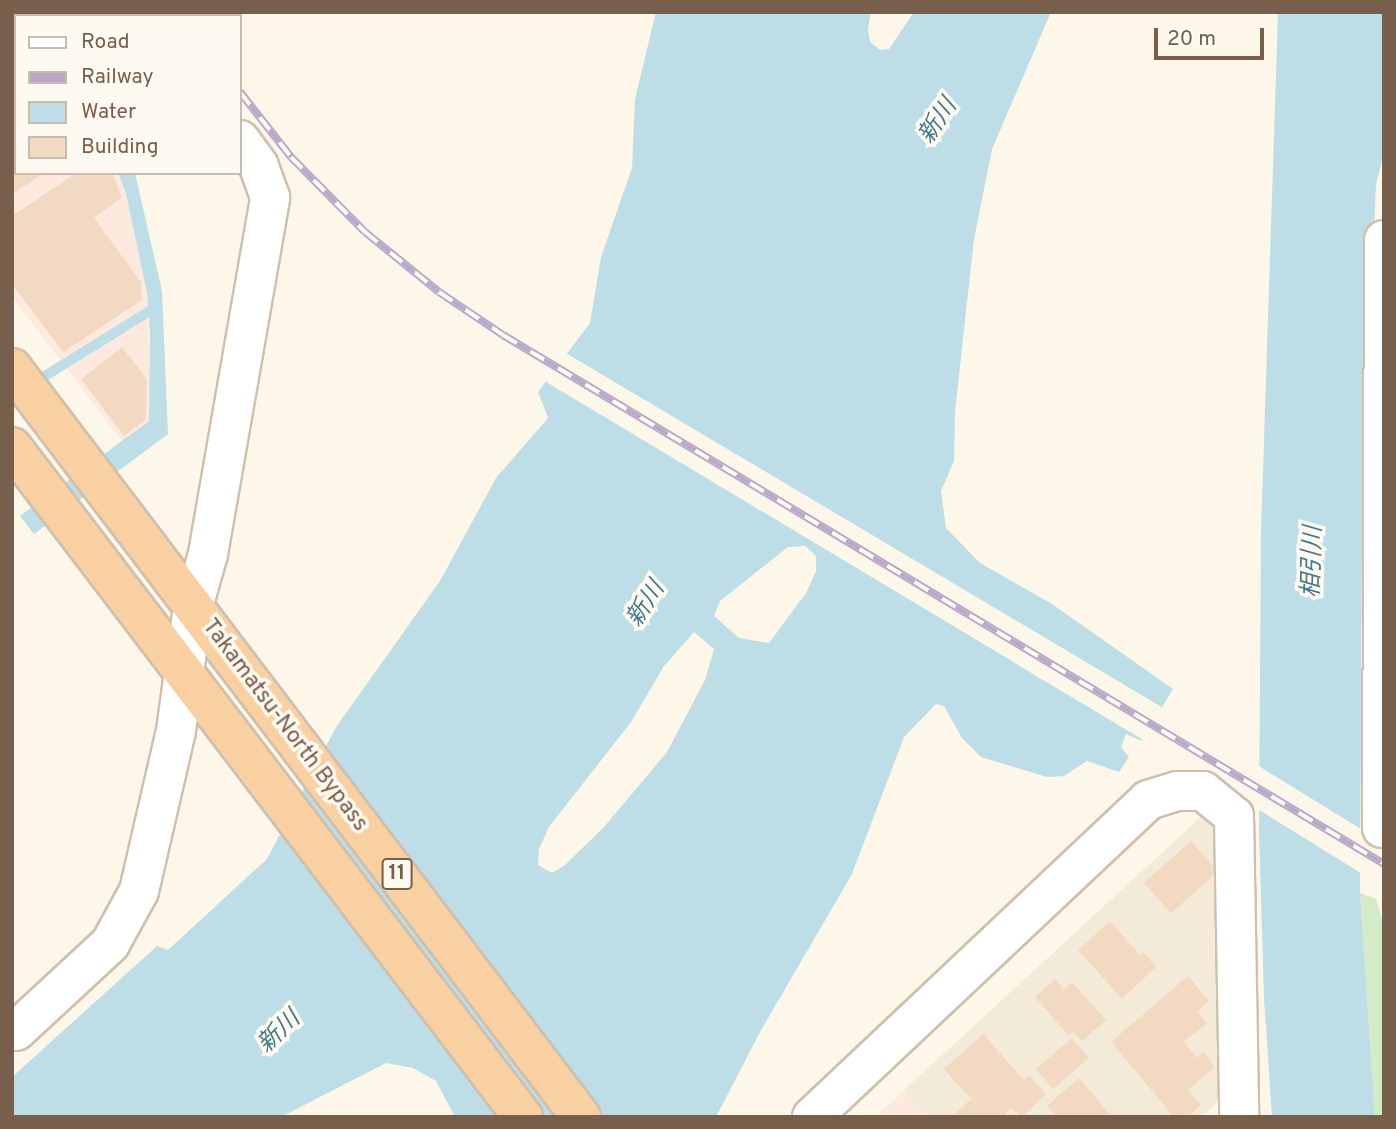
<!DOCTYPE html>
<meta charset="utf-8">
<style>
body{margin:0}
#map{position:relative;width:1396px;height:1129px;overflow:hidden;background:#fdf7ea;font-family:Overpass,"Noto Sans JP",sans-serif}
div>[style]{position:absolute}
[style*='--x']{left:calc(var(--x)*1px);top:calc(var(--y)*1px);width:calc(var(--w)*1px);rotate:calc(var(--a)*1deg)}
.residential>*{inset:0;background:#f4ead8}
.commercial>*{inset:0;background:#fde9de}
.green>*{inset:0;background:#d3ebc7}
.water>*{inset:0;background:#bddee7}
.pier>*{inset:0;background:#fdf7ea}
.stream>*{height:10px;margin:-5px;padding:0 5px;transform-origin:5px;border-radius:5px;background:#bddee7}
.building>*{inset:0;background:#f2d9c1}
.roads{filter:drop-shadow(2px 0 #cfc0ae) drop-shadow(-2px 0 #cfc0ae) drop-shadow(0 2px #cfc0ae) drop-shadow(0 -2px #cfc0ae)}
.minor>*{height:38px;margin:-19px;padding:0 19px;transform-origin:19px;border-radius:19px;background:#fff}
.trunk>*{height:38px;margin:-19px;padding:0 19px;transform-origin:19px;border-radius:19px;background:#f8d0a2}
.rail>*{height:8px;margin-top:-4px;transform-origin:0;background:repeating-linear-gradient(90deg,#fffaf1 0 16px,#bba7c8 0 32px);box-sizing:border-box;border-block:2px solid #bba7c8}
span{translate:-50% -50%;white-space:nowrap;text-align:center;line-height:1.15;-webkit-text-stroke:7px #fffaf1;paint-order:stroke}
.shield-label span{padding:2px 5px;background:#fffaf1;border:2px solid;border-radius:5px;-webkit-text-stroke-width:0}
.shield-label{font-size:21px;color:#785f4c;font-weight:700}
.street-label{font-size:23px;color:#785f4c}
.water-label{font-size:24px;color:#467a8b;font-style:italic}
.frame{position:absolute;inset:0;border:14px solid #785f4c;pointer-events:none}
.legend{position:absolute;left:14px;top:14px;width:228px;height:161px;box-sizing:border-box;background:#fffaf1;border:2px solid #c9bcaf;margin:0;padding:9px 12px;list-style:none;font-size:21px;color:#785f4c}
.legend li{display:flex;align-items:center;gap:14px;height:35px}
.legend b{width:35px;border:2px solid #c9bcaf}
.scale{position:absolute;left:1154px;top:28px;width:110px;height:32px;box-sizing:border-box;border:4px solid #785f4c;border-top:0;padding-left:9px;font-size:21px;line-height:24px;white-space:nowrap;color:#785f4c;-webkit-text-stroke:5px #fffaf1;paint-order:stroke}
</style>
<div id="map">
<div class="residential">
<i style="clip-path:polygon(1203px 815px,1223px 832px,1230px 1091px,1201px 1117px,925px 1117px,903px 1091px)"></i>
</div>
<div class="commercial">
<i style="clip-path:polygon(12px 31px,16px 33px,16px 173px,118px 173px,126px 194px,147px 293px,150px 377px,149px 421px,122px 441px,12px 297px)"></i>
<i style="clip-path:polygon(903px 1091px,925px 1117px,875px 1117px)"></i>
</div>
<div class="green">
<i style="clip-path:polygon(1360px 893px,1376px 899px,1384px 926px,1384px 1117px,1375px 1117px)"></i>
</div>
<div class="water">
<i style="clip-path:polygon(22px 12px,108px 12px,110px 16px,24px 16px)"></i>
<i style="clip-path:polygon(evenodd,656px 12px,871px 12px,868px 29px,870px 42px,880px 50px,889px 49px,914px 12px,1051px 12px,992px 149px,974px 239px,955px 412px,954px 461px,941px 491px,946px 528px,980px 563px,1052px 604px,1173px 689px,1142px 741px,1126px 734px,1121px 747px,1129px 757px,1119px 772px,1087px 761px,1064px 776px,1047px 777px,981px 757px,962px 738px,944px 706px,936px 704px,904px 737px,852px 874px,760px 1032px,716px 1117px,455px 1117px,436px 1081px,413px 1068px,386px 1063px,281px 1117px,12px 1117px,12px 1077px,157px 946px,168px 950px,267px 859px,336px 727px,440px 581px,496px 478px,548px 418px,538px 392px,590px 323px,601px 257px,632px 168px,635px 99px,656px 12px,805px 546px,816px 556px,816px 571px,806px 593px,769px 643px,739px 638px,714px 616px,720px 601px,788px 547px,805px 546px,656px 12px,694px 632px,714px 649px,705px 680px,667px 752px,604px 827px,565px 865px,552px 873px,538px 865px,539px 849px,549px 827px,631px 722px,664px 666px,694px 632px)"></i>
<i style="clip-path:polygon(1278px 12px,1384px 12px,1384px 152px,1376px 185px,1362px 543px,1360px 893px,1375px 1117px,1272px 1117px,1264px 998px,1259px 831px,1261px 532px)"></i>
<i style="clip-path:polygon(118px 173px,135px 173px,162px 291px,168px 434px,34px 534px,20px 516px,149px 421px,150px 335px,147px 293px,126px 194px)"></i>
</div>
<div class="pier">
<i style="clip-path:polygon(564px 352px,1165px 709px,1145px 741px,543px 380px)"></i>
<i style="clip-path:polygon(1257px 765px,1364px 831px,1364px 875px,1256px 808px)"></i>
</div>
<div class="stream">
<i style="--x:32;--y:384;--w:146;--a:-31.8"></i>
<i style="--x:156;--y:307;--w:3;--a:-108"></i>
</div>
<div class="building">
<i style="clip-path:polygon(16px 64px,16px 173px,44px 173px,12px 194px,12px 66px)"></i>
<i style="clip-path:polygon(76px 173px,112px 173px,122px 197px,94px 218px,141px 282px,142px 300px,63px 352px,12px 284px,12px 216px)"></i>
<i style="clip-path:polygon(122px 347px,147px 379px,146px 419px,124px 436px,81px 379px)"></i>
<i style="clip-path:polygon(1191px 841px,1218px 872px,1171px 913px,1144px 883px)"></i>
<i style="clip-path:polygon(1110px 921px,1140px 955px,1143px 952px,1156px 967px,1122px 999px,1078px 950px)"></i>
<i style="clip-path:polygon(1188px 976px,1209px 1001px,1197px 1011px,1207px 1023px,1184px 1042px,1197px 1058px,1203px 1052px,1215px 1067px,1188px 1090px,1201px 1105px,1187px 1117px,1174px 1117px,1111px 1042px)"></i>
<i style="clip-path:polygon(1055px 979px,1064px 989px,1072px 982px,1106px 1020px,1082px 1041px,1073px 1031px,1069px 1036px,1035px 997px)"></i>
<i style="clip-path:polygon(983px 1034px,1024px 1080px,1029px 1075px,1046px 1094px,1022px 1117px,1011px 1108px,1002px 1117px,952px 1117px,971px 1099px,944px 1069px)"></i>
<i style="clip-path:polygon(1072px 1038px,1089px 1058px,1053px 1089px,1036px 1069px)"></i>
<i style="clip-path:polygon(1079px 1078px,1112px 1117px,1056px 1117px,1047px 1106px)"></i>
</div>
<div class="roads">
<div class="minor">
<i style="--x:158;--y:12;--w:4;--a:76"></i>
<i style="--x:1382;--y:828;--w:588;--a:-89.81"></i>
<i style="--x:16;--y:1031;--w:128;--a:-42.8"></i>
<i style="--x:110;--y:944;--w:60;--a:-61.3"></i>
<i style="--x:139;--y:891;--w:164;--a:-77"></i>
<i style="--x:176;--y:731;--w:125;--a:-82.2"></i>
<i style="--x:193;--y:607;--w:55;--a:-74.2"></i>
<i style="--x:208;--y:554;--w:362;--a:-80.1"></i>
<i style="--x:270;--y:197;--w:33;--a:-110"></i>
<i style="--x:259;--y:166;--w:32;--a:-126"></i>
<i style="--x:812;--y:1117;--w:462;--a:-43.3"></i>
<i style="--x:1148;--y:800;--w:31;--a:-17"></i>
<i style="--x:1178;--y:791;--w:25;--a:0"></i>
<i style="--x:1203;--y:791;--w:40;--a:39"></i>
<i style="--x:1234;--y:816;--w:301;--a:89"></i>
</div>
<div class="trunk">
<i style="--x:12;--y:368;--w:941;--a:52.78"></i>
<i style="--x:12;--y:447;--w:843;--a:52.67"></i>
</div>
</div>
<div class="rail">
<i style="--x:190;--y:12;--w:4;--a:76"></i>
<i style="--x:240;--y:92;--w:83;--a:51.9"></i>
<i style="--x:291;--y:157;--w:105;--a:45.4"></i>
<i style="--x:365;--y:232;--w:95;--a:39"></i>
<i style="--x:439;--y:292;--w:77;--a:33.9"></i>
<i style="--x:503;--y:335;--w:1028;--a:30.98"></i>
</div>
<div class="shield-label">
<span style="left:397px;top:874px">11</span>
</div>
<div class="street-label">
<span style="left:284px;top:726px;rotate:53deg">Takamatsu-North Bypass</span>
</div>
<div class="water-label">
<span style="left:939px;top:122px;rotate:-56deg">新川</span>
<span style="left:1314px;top:562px;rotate:-88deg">相引川</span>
<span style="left:647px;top:605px;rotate:-57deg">新川</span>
<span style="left:280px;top:1033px;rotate:-44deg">新川</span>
</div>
<div class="frame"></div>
<ul class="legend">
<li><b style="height:9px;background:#fff"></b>Road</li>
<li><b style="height:9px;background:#bba7c8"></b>Railway</li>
<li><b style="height:19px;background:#bddee7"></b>Water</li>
<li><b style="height:19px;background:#f2d9c1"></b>Building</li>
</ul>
<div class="scale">20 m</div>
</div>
